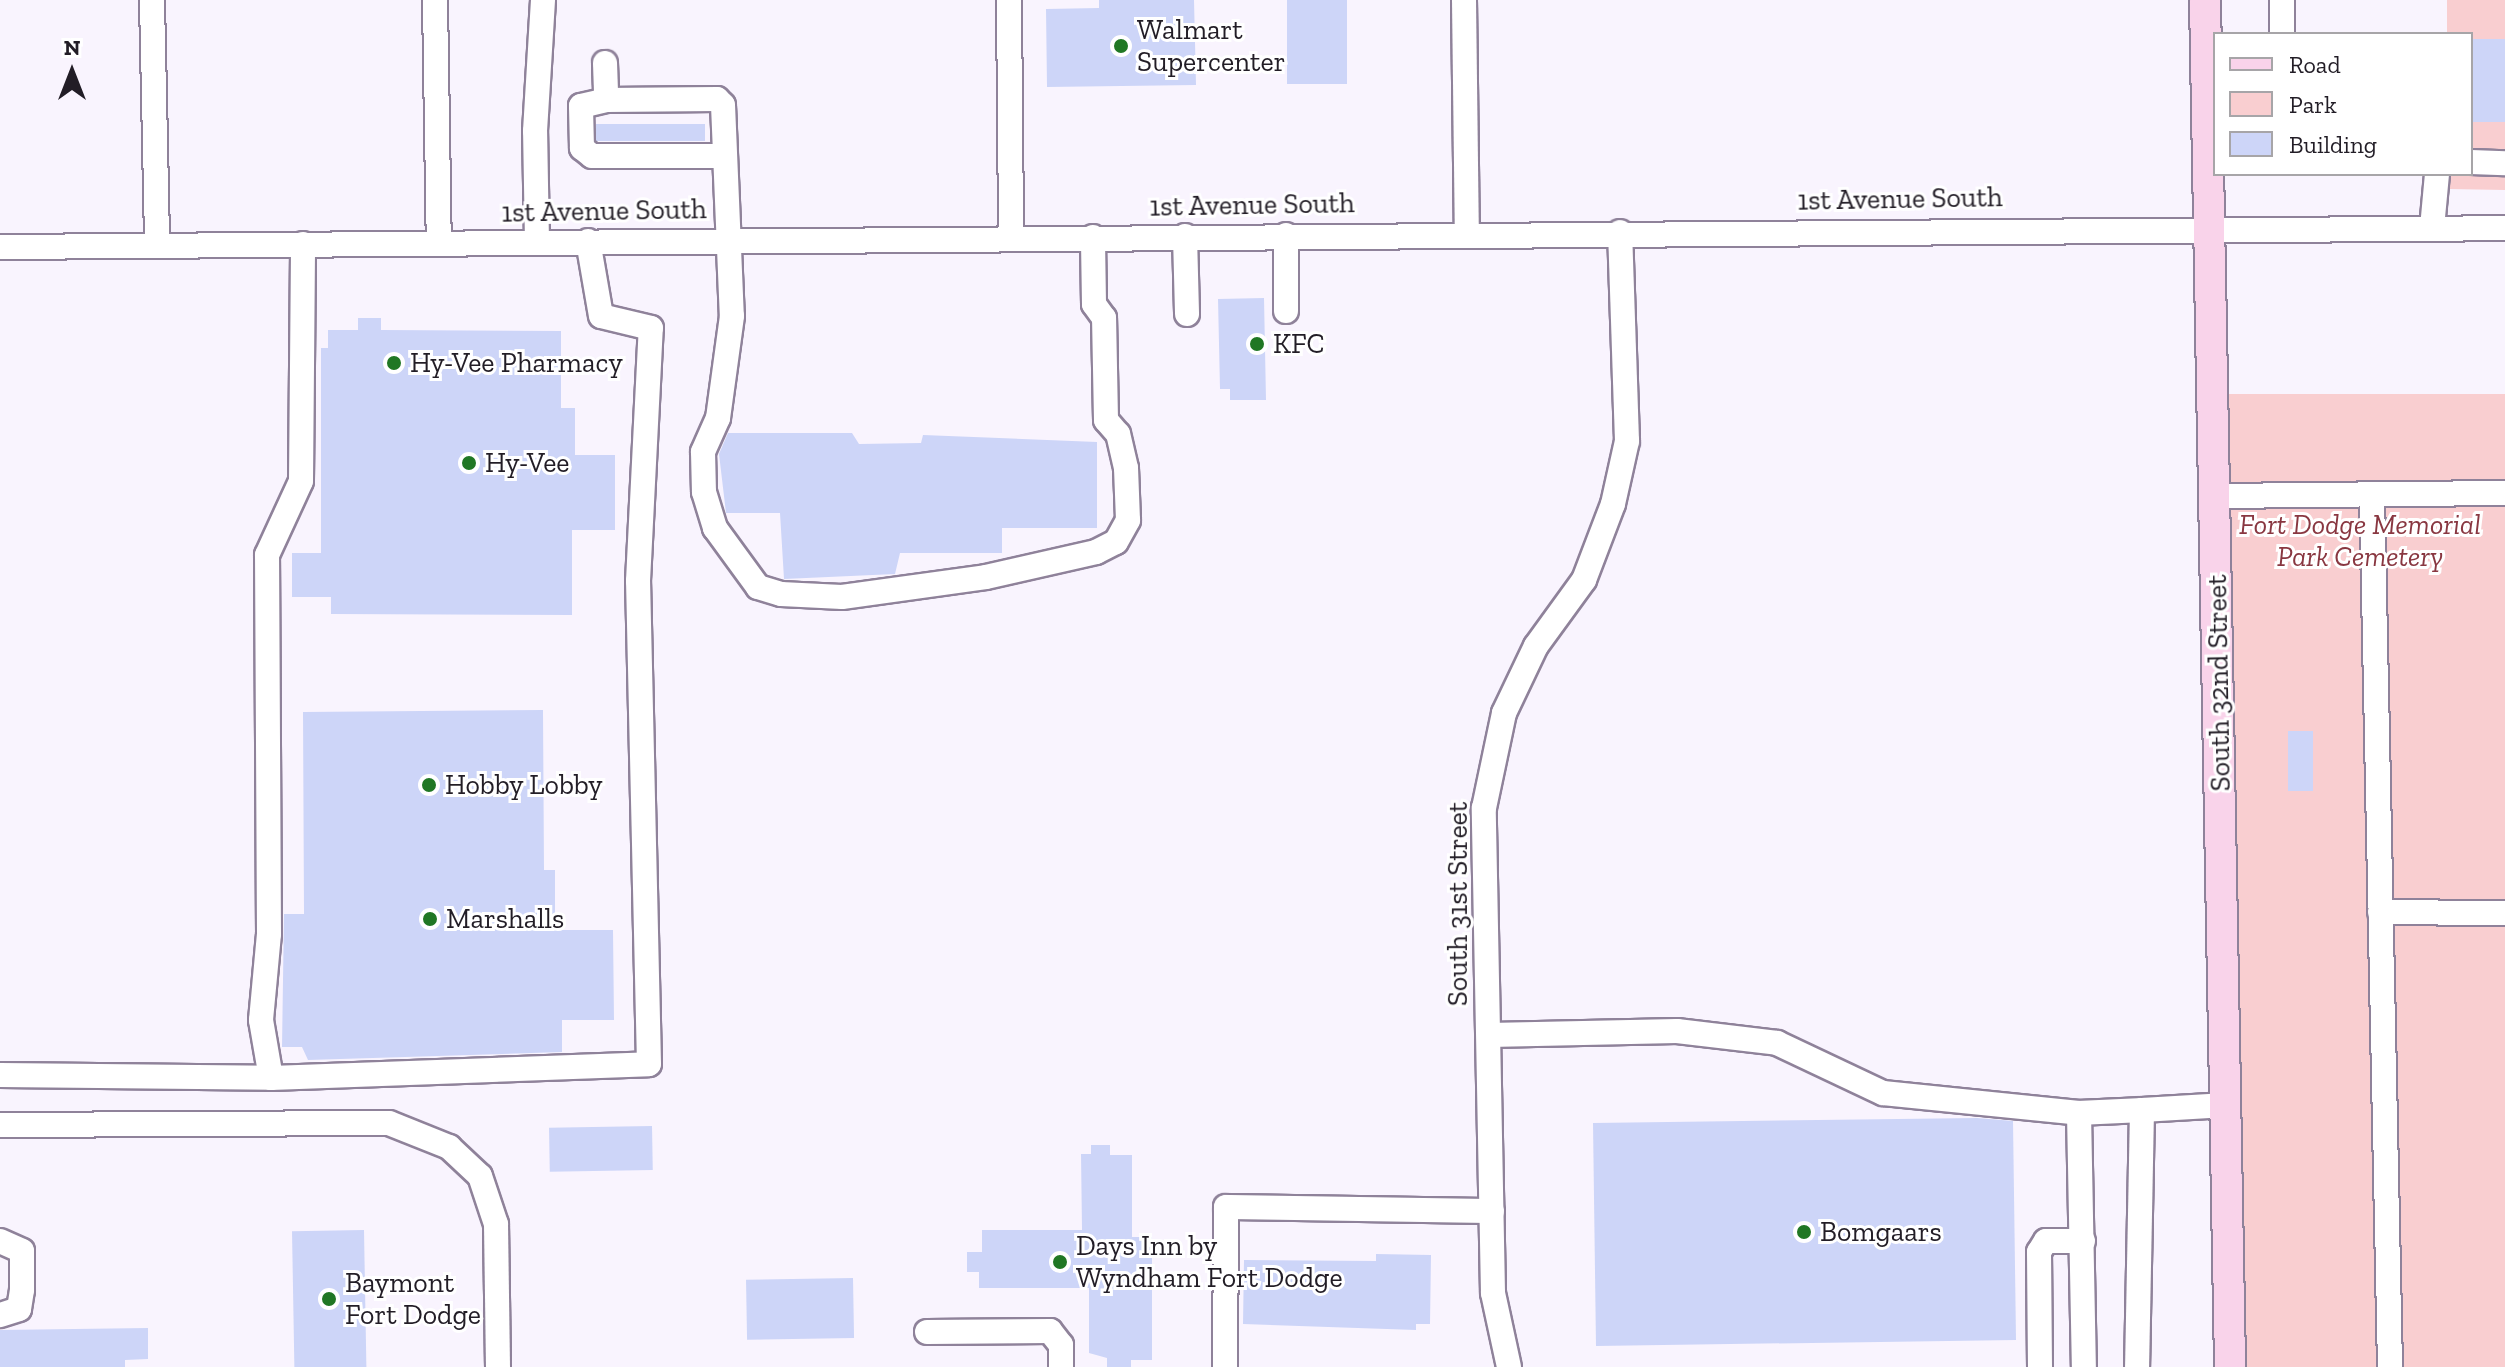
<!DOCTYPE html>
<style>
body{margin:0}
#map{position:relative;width:2505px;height:1367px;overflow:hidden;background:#f9f4fe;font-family:"Zilla Slab",serif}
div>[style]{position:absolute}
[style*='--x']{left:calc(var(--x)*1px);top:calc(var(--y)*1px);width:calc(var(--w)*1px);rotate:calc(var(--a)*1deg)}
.green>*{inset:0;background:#f9ced0;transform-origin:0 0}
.building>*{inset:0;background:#cdd5f8;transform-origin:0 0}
.roads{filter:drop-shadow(2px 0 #8f829a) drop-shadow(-2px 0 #8f829a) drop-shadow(0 2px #8f829a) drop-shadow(0 -2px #8f829a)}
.minor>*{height:24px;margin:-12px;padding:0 12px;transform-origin:12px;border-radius:12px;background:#fff}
.major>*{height:30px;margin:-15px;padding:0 15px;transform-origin:15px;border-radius:15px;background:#f9d3ea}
.dots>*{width:22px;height:22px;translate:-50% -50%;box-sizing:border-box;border:4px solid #fff;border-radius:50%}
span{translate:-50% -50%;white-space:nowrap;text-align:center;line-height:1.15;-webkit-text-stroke:6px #fff;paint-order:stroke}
.poi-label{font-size:28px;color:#221d26}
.left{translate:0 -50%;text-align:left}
.street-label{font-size:28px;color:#221d26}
.park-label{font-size:28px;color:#893741;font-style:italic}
.legend{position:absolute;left:2213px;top:32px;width:260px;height:144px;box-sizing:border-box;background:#fff;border:2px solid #a7a5a8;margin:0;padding:10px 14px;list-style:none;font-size:24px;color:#221d26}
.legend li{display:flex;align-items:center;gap:16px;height:40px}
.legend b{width:40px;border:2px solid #a7a5a8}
.north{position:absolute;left:32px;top:32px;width:80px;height:80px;-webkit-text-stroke:6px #fff;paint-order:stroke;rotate:0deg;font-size:22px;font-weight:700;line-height:32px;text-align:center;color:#221d26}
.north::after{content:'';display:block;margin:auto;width:28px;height:36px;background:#221d26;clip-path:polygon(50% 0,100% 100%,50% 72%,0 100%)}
</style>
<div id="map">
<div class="green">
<i style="clip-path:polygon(2447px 0,2505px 0,2505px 190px,2450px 189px,2450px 174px,2471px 174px,2471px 34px,2447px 34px)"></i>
<i style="left:2505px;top:394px;width:973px;height:291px;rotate:90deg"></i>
</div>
<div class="building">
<i style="clip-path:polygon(1099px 0,1194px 0,1196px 85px,1047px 87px,1046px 9px,1099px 8px)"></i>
<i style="left:1287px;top:0;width:60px;height:84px"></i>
<i style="left:2471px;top:39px;width:34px;height:83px"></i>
<i style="left:596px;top:124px;width:109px;height:17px"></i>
<i style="clip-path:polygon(1264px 298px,1266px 400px,1230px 400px,1230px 389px,1220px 389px,1218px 299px)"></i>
<i style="clip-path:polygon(358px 318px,381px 318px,381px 330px,561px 331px,561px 408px,575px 408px,575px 455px,615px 455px,615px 530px,572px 530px,572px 615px,331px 614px,331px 597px,292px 597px,292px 553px,321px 553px,321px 348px,328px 348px,328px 330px,358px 330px)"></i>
<i style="clip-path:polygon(728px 433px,852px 433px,859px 444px,921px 443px,923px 435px,1097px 442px,1097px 528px,1002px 528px,1002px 553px,900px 553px,895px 574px,784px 579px,780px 513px,726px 513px,719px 454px)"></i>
<i style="clip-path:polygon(543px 710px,544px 870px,555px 870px,555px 930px,613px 930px,614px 1020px,562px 1020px,562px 1052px,308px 1060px,302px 1047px,282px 1047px,284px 914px,304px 914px,303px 712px)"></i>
<i style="left:2288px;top:731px;width:25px;height:60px"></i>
<i style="clip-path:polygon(1977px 1118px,2013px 1121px,2016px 1340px,1596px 1346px,1593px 1123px)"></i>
<i style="left:652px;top:1126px;width:44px;height:103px;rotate:89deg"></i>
<i style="clip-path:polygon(1091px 1145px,1110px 1145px,1110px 1155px,1132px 1155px,1132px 1237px,1152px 1237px,1152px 1360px,1131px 1360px,1131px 1367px,1107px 1367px,1107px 1358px,1089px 1353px,1089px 1288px,979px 1288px,979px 1272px,967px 1272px,967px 1252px,982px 1252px,982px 1230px,1082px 1230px,1081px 1154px,1091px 1154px)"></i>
<i style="left:364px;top:1230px;width:137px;height:72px;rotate:89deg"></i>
<i style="clip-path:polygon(1376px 1254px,1431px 1255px,1430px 1324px,1416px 1324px,1416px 1330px,1243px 1324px,1244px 1260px,1376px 1261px)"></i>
<i style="left:853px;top:1278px;width:60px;height:107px;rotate:89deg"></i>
<i style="clip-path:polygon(148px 1328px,148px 1359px,125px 1360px,125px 1367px,0 1367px,0 1330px)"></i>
</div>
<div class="roads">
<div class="minor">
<i style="--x:152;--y:0;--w:245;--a:88.8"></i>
<i style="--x:435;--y:0;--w:243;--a:89.1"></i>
<i style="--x:1009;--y:0;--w:237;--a:89.5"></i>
<i style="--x:1464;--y:0;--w:233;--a:89.3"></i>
<i style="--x:2282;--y:0;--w:34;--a:90"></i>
<i style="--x:605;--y:63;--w:37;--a:88"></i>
<i style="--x:724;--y:156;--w:132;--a:180"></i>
<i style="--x:592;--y:156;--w:13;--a:-141"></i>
<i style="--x:582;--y:148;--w:42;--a:-91.4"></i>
<i style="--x:581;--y:106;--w:26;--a:-13"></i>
<i style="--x:606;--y:100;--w:111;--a:-0.5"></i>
<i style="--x:717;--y:99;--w:8;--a:45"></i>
<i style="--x:723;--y:105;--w:211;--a:87.6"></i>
<i style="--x:732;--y:316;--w:103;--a:97.8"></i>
<i style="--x:718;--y:418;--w:37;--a:114"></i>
<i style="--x:703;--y:452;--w:40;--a:88.6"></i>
<i style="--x:704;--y:492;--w:38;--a:73"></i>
<i style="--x:715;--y:528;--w:73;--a:53.9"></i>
<i style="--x:758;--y:587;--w:24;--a:17"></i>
<i style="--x:781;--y:594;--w:61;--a:2.8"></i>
<i style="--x:842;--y:597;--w:145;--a:-7.9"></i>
<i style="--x:986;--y:577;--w:113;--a:-12.8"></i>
<i style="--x:1096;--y:552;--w:22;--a:-27"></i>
<i style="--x:1116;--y:542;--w:25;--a:-61"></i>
<i style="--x:1128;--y:520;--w:52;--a:-92.2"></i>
<i style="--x:1126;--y:468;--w:35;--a:-103"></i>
<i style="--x:1118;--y:434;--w:18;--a:-131"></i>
<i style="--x:1106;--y:420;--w:102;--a:-91.1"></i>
<i style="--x:1104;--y:318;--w:17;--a:-126"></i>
<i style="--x:1094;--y:304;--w:67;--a:-90.9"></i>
<i style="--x:2471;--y:162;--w:34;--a:2"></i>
<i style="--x:2432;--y:228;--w:54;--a:-84.7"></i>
<i style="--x:1286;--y:235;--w:76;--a:90"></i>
<i style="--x:1185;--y:236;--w:78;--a:88.5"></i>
<i style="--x:537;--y:242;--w:111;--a:-91"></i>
<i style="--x:535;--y:131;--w:131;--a:-86.5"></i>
<i style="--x:0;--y:247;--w:2505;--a:-0.43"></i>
<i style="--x:2372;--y:494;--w:873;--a:88.82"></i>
<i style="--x:2216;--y:496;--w:289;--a:-0.6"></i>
<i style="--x:2380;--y:912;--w:125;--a:0.5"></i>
<i style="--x:1489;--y:1035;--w:188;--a:-1.2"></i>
<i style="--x:1677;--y:1031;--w:101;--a:6.8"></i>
<i style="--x:1777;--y:1043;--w:117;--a:25.3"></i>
<i style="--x:1883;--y:1093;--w:197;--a:5.8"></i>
<i style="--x:2079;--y:1113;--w:254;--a:88.9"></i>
<i style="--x:0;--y:1075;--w:271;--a:0.6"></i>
<i style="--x:271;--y:1078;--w:378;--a:-2.1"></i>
<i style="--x:649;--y:1064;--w:483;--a:-91.3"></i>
<i style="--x:638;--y:581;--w:253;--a:-87.1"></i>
<i style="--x:651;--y:328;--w:51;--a:-166.5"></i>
<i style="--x:601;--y:316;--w:76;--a:-99.8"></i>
<i style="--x:271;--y:1078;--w:59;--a:-99.8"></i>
<i style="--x:261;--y:1020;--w:86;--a:-84.7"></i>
<i style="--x:269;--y:934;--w:379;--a:-90.3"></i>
<i style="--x:267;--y:555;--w:81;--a:-65.3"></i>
<i style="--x:301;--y:481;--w:237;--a:-89.5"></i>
<i style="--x:2142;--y:1110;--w:84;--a:-3.4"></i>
<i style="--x:2079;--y:1113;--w:63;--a:-2.7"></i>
<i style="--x:2142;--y:1110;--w:257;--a:91.1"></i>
<i style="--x:0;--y:1125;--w:389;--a:-0.3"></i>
<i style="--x:389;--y:1123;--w:65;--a:21.8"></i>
<i style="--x:449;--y:1147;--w:42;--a:43.1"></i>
<i style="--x:480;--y:1176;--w:51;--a:71.6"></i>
<i style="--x:496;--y:1224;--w:143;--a:89.2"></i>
<i style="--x:0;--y:1241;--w:24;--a:24"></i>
<i style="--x:22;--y:1251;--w:39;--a:90"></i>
<i style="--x:22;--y:1290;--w:19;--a:99"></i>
<i style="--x:19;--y:1309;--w:20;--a:162"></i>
<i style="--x:927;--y:1332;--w:123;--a:-0.5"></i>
<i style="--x:1050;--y:1331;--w:18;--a:52"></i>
<i style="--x:1061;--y:1345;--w:22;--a:90"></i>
<i style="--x:1225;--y:1367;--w:160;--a:-89.6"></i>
<i style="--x:1226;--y:1207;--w:266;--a:0.9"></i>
<i style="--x:1509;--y:1367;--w:76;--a:-102.2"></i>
<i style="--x:1493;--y:1293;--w:485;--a:-91.1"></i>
<i style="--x:1484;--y:808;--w:97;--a:-78.1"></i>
<i style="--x:1504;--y:713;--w:74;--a:-64.5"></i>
<i style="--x:1536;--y:646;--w:82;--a:-54"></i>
<i style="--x:1584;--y:580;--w:81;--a:-69.1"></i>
<i style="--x:1613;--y:504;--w:65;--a:-77.5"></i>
<i style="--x:1627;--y:441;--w:209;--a:-91.9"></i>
<i style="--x:2040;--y:1367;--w:115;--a:-90.5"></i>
<i style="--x:2039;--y:1252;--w:13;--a:-58"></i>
<i style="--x:2046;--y:1241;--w:37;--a:0"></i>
</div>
<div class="major">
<i style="--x:2205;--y:0;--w:1367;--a:88.95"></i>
</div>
</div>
<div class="dots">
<i style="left:1121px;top:46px;background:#207724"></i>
<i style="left:1257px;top:344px;background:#207724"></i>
<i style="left:394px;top:363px;background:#207724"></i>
<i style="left:469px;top:463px;background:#207724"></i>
<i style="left:429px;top:785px;background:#207724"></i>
<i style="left:430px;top:919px;background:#207724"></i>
<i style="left:1804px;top:1232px;background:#207724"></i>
<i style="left:1060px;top:1262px;background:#207724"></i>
<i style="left:329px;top:1299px;background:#207724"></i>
</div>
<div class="poi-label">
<span class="left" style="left:1137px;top:46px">Walmart<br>Supercenter</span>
<span class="left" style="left:1273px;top:344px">KFC</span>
<span class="left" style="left:410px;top:363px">Hy-Vee Pharmacy</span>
<span class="left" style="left:485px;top:463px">Hy-Vee</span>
<span class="left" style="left:445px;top:785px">Hobby Lobby</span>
<span class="left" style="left:446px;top:919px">Marshalls</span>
<span class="left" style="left:1820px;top:1232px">Bomgaars</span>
<span class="left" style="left:1076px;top:1262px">Days Inn by<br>Wyndham Fort Dodge</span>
<span class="left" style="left:345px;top:1299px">Baymont<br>Fort Dodge</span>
</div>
<div class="street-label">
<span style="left:1900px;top:199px;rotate:-1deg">1st Avenue South</span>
<span style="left:1252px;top:205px;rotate:-1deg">1st Avenue South</span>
<span style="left:604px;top:211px;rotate:-1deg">1st Avenue South</span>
<span style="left:2219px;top:683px;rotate:-91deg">South 32nd Street</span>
<span style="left:1458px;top:904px;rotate:-90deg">South 31st Street</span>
</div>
<div class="park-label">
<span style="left:2360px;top:541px">Fort Dodge Memorial<br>Park Cemetery</span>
</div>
<ul class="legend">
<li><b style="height:10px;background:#f9d3ea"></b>Road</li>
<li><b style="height:22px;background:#f9ced0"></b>Park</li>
<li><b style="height:22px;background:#cdd5f8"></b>Building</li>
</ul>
<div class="north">N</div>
</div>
